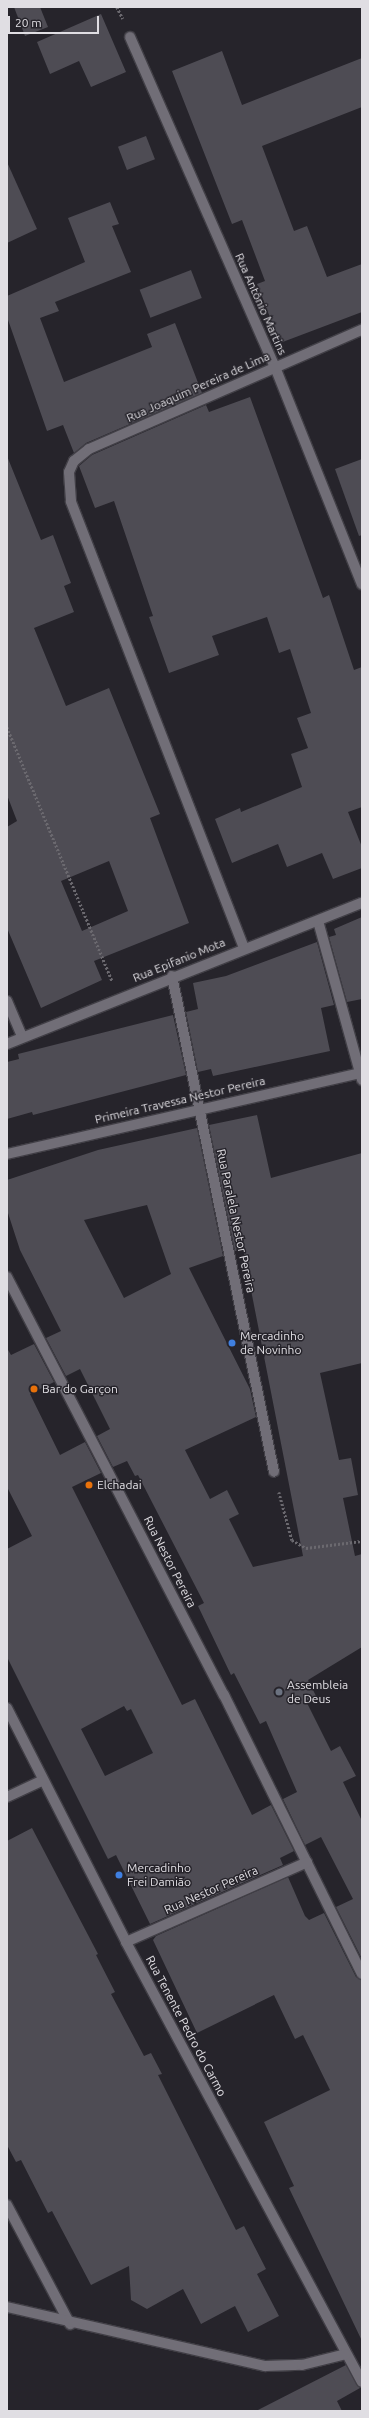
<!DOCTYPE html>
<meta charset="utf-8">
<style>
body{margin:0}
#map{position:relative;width:369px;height:2418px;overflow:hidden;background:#26242b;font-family:Ubuntu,sans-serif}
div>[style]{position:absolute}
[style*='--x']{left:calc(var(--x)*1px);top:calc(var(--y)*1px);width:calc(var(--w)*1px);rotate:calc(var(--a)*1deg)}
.building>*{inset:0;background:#4e4c54;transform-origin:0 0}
.path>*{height:2.5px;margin-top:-1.25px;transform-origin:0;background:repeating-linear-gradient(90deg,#6b696f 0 2px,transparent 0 4px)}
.roads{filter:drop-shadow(1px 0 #413f46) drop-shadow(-1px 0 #413f46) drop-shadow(0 1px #413f46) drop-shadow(0 -1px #413f46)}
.minor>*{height:10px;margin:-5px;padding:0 5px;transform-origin:5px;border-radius:5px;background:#716e77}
.dots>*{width:11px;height:11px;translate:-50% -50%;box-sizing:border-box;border:2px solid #26242b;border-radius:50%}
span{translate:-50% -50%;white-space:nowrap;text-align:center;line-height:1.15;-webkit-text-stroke:3px #26242b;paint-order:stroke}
.street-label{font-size:12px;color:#e0dee3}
.poi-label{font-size:12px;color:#e0dee3}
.left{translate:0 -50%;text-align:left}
.frame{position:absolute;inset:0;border:8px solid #e0dee3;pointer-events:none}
.scale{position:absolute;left:8px;top:16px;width:91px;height:18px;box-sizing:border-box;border:2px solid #e0dee3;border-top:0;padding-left:5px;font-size:12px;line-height:14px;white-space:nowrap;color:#e0dee3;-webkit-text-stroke:3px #26242b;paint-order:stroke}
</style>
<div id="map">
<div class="building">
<i style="clip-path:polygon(14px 7px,40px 7px,48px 27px,25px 36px)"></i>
<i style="clip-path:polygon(101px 14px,126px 72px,91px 87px,79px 61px,50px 74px,37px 42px)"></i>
<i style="clip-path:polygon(222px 51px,242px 105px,362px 58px,362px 107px,262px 146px,294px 231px,307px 226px,327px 277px,362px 264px,362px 312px,280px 343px,257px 284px,265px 281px,242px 220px,232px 224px,172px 71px)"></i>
<i style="left:146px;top:136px;width:25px;height:30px;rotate:69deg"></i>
<i style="clip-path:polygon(7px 162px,37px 229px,7px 243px)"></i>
<i style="clip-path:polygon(110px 202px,119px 224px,112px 226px,131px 272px,55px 302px,59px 311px,40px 318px,64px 382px,152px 347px,147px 334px,175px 323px,202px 393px,86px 443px,74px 453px,63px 425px,47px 431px,7px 317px,7px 296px,85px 262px,68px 218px)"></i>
<i style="left:191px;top:270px;width:30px;height:55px;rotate:69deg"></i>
<i style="clip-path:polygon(250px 397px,323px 598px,329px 595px,354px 670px,362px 667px,362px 807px,348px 812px,362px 847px,362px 868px,333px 879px,322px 853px,287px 867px,278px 844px,232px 863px,215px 819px,240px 808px,241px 812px,302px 787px,291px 754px,308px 748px,297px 718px,311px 713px,290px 649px,279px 653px,267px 617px,212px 636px,219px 655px,169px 673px,149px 617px,153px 616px,114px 501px,95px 508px,79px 466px,92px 455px,206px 405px,209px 412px)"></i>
<i style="clip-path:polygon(evenodd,7px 456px,41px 540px,53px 535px,71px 583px,64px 586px,74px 612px,34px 628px,66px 706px,109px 688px,160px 814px,150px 818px,189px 923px,94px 961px,102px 980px,41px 1008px,7px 928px,7px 827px,17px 821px,7px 795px,7px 456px,109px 861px,128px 911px,82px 931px,61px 881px,109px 861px)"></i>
<i style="clip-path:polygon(362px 459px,362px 535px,359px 536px,335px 469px)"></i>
<i style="clip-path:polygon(362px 917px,362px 999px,347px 1002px,329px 937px,336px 935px,334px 929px)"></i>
<i style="clip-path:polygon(317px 942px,334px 1005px,321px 1008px,330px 1051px,213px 1076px,211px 1069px,198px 1072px,186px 1012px,198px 1009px,193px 983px,226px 976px)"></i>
<i style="clip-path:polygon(173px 1015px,186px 1075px,33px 1115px,32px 1112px,7px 1119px,7px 1062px,19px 1059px,18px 1054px)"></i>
<i style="clip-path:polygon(evenodd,257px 1115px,271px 1178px,362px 1153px,362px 1363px,320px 1373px,339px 1460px,351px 1458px,358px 1495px,343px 1498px,355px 1556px,362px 1554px,362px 1647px,308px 1680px,316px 1696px,306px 1701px,331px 1751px,340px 1746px,356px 1776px,343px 1782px,362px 1821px,362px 1959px,336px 1907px,353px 1899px,321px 1837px,305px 1845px,283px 1799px,297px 1792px,266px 1721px,260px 1724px,234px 1673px,231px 1675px,198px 1606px,204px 1603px,138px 1475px,135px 1476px,127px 1461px,113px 1467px,97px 1436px,110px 1429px,80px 1369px,66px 1376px,46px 1338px,61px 1331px,20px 1250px,7px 1210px,7px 1180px,98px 1150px,197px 1128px,223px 1256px,189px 1268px,250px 1389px,256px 1417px,185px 1450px,210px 1499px,227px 1490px,239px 1514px,229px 1519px,253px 1567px,303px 1556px,243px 1249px,235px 1251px,209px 1125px,257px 1115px,147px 1205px,171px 1274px,124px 1298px,84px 1220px,147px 1205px)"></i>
<i style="clip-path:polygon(evenodd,34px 1344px,54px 1382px,30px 1394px,60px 1455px,85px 1442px,101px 1473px,72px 1487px,182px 1705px,195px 1699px,252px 1815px,271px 1805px,294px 1851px,280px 1858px,283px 1865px,150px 1924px,116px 1855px,108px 1859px,7px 1657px,7px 1549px,32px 1536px,7px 1487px,7px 1348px,11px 1355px,34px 1344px,124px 1706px,127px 1711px,131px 1709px,153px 1753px,105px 1776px,81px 1729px,124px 1706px)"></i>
<i style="clip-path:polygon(32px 1828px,98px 1954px,96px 1955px,115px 1992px,111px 1994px,144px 2056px,151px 2053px,162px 2074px,158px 2075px,236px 2230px,244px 2226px,266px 2269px,257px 2274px,279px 2316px,248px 2332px,235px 2306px,201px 2324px,183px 2289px,147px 2309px,131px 2300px,129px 2266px,91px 2285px,52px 2211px,48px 2213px,21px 2160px,16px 2162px,7px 2145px,7px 1841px)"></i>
<i style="clip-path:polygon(288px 1877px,305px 1916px,309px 1920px,324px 1913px,356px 1977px,362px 1980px,362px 2341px,289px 2188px,294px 2186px,264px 2122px,330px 2090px,303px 2035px,295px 2039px,274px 1995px,197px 2033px,153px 1940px,156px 1936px)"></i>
<i style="clip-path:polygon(346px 2365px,360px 2388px,337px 2401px,342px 2411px,256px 2411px)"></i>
</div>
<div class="path">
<i style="--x:117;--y:7;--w:13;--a:63"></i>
<i style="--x:7;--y:727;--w:275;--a:67.5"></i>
<i style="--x:279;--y:1492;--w:50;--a:74.8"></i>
<i style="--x:292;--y:1540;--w:16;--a:30"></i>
<i style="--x:306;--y:1548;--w:56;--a:-7.1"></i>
</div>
<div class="roads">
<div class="minor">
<i style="--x:130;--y:37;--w:360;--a:66.3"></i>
<i style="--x:275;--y:367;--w:234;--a:68.2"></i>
<i style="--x:318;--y:921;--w:165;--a:74.5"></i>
<i style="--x:244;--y:948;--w:479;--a:-111.2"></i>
<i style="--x:71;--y:501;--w:29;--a:-94"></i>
<i style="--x:69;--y:472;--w:12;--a:-66"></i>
<i style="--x:74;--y:461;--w:19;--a:-39"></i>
<i style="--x:89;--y:449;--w:298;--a:-23.6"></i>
<i style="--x:172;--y:976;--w:506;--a:78.38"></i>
<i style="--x:7;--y:1001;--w:39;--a:67"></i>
<i style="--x:7;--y:1044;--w:382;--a:-21.7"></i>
<i style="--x:7;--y:1154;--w:362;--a:-12.9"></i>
<i style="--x:7;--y:1277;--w:471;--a:62.6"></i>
<i style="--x:224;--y:1695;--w:311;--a:63.7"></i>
<i style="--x:7;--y:1708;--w:263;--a:63"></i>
<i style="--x:126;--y:1942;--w:499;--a:61.8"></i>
<i style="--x:7;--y:1797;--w:40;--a:-25"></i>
<i style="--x:126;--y:1942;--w:198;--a:-23.8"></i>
<i style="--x:7;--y:2205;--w:135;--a:62.1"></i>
<i style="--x:7;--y:2307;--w:265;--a:12.9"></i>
<i style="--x:265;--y:2366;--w:37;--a:-2"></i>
<i style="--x:302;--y:2365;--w:45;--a:-14"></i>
</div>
</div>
<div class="dots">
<i style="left:232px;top:1343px;background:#3f7fe0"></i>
<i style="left:34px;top:1389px;background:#e8710a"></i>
<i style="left:89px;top:1485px;background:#e8710a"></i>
<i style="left:279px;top:1692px;background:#6b7280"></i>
<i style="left:119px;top:1875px;background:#3f7fe0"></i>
</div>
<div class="street-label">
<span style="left:261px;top:304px;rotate:66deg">Rua Antônio Martins</span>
<span style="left:198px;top:387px;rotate:-24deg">Rua Joaquim Pereira de Lima</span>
<span style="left:179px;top:960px;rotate:-22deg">Rua Epifanio Mota</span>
<span style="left:180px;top:1100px;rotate:-13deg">Primeira Travessa Nestor Pereira</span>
<span style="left:236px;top:1221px;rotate:78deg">Rua Paralela Nestor Pereira</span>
<span style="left:170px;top:1562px;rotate:63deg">Rua Nestor Pereira</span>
<span style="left:211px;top:1890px;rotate:-24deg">Rua Nestor Pereira</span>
<span style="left:186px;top:2026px;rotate:62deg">Rua Tenente Pedro do Carmo</span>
</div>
<div class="poi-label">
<span class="left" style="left:240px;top:1343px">Mercadinho<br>de Novinho</span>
<span class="left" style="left:42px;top:1389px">Bar do Garçon</span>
<span class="left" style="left:97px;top:1485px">Elchadai</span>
<span class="left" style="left:287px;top:1692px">Assembleia<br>de Deus</span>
<span class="left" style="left:127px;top:1875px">Mercadinho<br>Frei Damião</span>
</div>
<div class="frame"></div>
<div class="scale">20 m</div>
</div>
